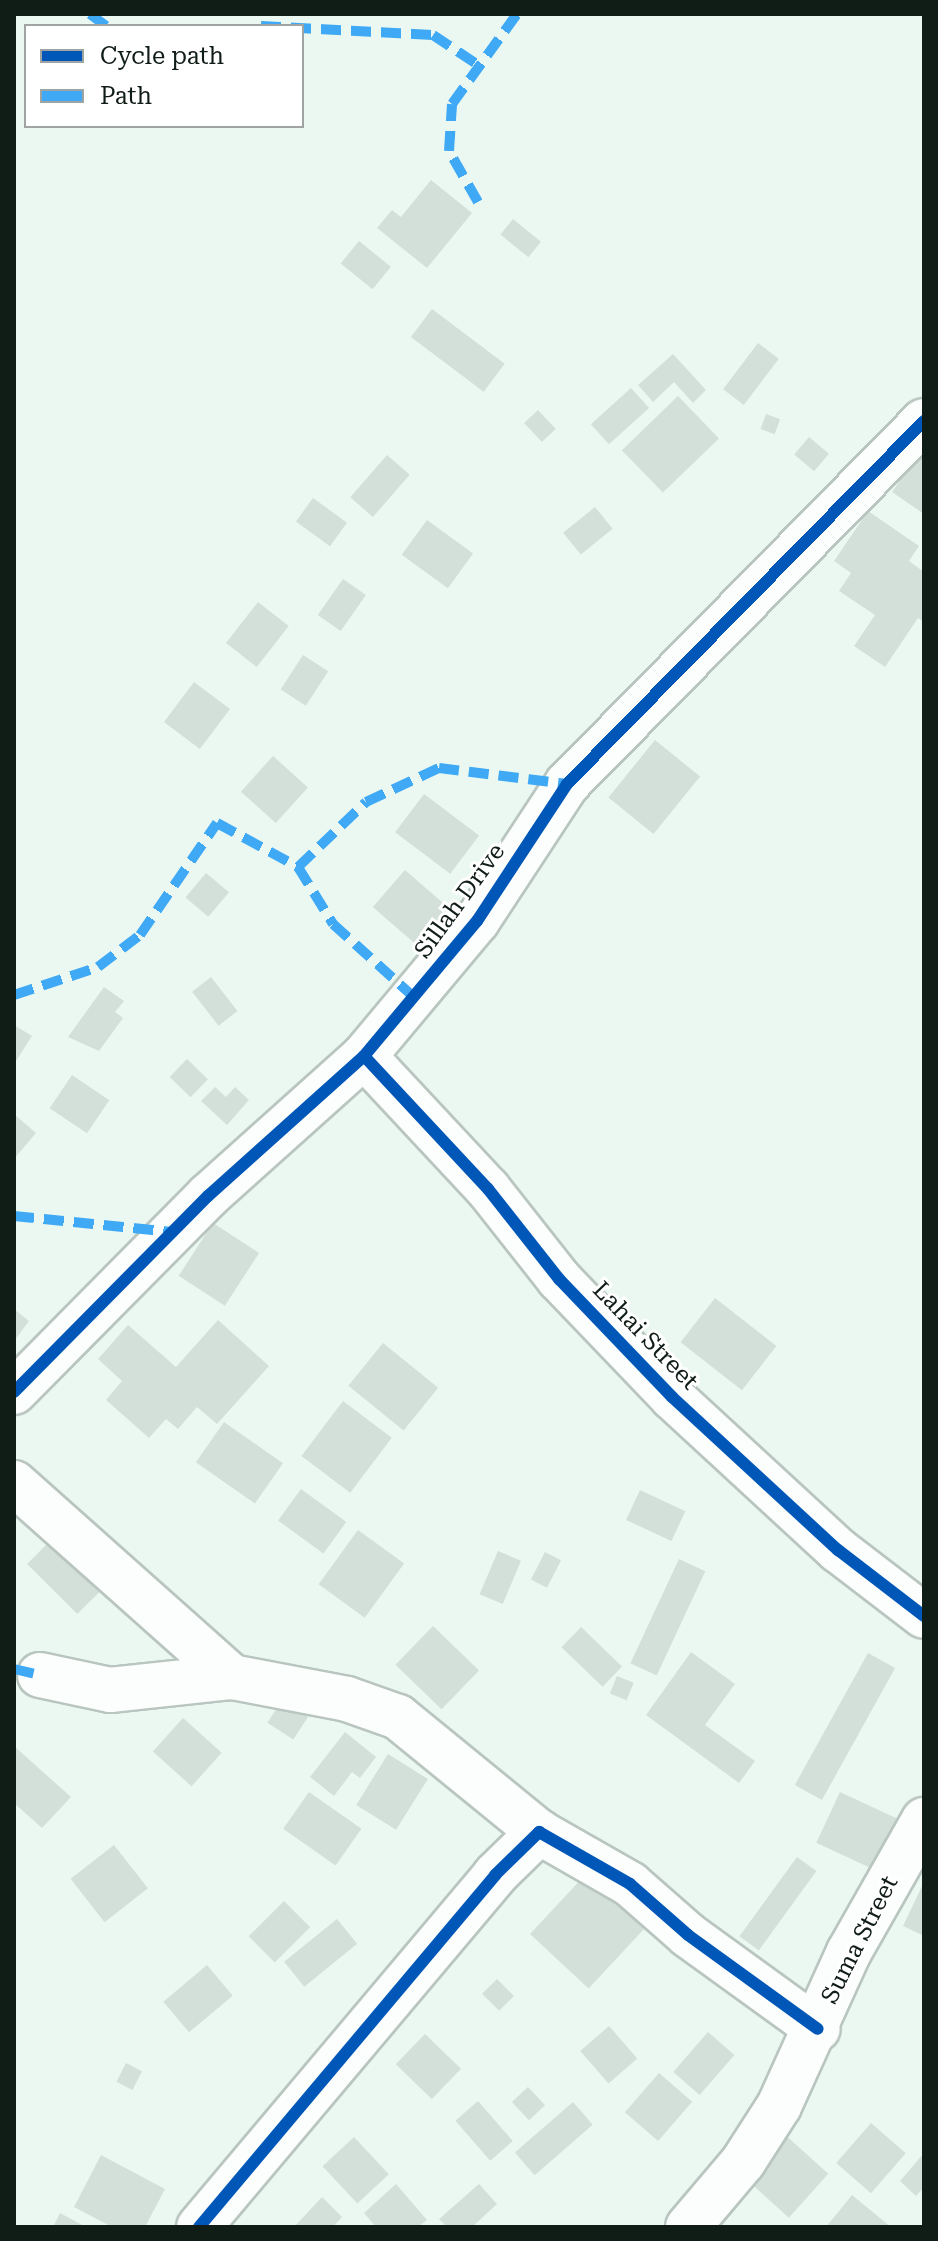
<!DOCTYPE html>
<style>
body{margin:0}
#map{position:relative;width:938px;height:2241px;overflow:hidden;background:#eaf8f1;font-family:"Roboto Serif",serif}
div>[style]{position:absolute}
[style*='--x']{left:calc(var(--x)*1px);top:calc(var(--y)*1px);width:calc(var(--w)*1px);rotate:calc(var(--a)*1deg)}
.building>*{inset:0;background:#d3e0d9;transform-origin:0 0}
.roads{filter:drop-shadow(2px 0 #b9c5bf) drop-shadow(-2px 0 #b9c5bf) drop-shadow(0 2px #b9c5bf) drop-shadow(0 -2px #b9c5bf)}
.street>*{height:44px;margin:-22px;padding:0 22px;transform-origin:22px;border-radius:22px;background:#fcfefd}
.quiet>*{height:10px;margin-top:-5px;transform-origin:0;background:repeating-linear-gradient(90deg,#3fa9f5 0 20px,transparent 0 30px)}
.cycleway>*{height:12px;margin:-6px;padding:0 6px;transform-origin:6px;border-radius:6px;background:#0057b8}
span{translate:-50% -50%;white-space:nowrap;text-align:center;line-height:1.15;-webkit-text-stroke:6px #fff;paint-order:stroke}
.street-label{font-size:24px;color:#101c16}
.frame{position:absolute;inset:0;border:16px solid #101c16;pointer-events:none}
.legend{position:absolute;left:24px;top:24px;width:280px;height:104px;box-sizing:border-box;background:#fff;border:2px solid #9fa4a2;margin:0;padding:10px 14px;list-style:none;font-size:24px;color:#101c16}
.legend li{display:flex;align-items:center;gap:16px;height:40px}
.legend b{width:40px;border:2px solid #9fa4a2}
</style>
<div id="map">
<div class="building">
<i style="clip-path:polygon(431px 180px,472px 213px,427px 268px,377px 228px,392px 210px,401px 217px)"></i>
<i style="left:513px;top:219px;width:36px;height:20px;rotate:39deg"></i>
<i style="left:359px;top:241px;width:41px;height:29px;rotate:39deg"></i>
<i style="left:432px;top:309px;width:91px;height:35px;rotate:37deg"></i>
<i style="left:758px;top:343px;width:26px;height:58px;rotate:37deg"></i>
<i style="clip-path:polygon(673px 354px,706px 390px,693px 403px,674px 382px,653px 402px,638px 385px)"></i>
<i style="left:631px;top:388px;width:27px;height:54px;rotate:48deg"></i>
<i style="left:678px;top:396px;width:59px;height:78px;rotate:46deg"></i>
<i style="left:538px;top:410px;width:26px;height:19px;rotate:47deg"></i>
<i style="left:766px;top:414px;width:15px;height:16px;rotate:20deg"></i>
<i style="left:809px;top:437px;width:26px;height:23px;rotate:40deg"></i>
<i style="clip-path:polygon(924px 445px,924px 514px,892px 492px)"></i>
<i style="left:387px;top:455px;width:30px;height:56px;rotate:41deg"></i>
<i style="left:313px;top:498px;width:42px;height:29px;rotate:36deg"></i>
<i style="left:595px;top:507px;width:28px;height:41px;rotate:51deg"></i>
<i style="clip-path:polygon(868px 511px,919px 546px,909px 561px,924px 572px,924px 622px,918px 618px,885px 667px,854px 646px,875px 615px,839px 591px,851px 573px,834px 561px)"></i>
<i style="left:427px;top:520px;width:57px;height:43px;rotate:36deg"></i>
<i style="left:343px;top:579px;width:28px;height:44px;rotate:35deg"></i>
<i style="left:258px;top:602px;width:39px;height:52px;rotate:38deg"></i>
<i style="left:303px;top:655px;width:30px;height:41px;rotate:33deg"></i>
<i style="left:194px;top:682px;width:45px;height:50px;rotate:37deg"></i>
<i style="left:655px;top:740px;width:58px;height:74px;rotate:39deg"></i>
<i style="left:273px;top:756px;width:47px;height:48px;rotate:42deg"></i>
<i style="left:424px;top:794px;width:69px;height:48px;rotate:37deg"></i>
<i style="left:405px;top:870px;width:64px;height:49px;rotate:41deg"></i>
<i style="left:206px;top:873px;width:30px;height:32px;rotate:40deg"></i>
<i style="left:211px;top:977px;width:43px;height:24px;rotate:52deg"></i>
<i style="clip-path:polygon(104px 987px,124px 1001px,115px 1012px,123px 1018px,99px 1051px,68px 1037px)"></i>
<i style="clip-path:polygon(14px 1025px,32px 1036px,14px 1064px)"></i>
<i style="left:187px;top:1059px;width:29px;height:25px;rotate:44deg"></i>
<i style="left:72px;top:1075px;width:45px;height:40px;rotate:34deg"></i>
<i style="clip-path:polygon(215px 1087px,226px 1097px,235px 1087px,249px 1100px,227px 1125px,201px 1101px)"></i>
<i style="clip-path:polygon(14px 1114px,36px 1133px,14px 1159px)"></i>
<i style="left:213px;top:1223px;width:55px;height:63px;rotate:33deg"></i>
<i style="left:715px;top:1298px;width:78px;height:56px;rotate:38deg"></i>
<i style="clip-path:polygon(14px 1309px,29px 1321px,14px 1341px)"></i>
<i style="clip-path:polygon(218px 1320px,269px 1366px,217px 1424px,197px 1407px,178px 1429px,166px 1419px,149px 1438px,106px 1400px,122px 1381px,98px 1359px,128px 1325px,176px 1367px)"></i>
<i style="left:383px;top:1343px;width:71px;height:55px;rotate:39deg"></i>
<i style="left:343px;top:1401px;width:61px;height:69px;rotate:37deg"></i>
<i style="left:224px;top:1422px;width:72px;height:49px;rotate:35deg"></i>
<i style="left:301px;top:1489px;width:56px;height:39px;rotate:36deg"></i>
<i style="left:640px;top:1490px;width:50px;height:33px;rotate:25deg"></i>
<i style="left:358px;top:1530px;width:57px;height:67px;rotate:36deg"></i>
<i style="left:49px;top:1542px;width:71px;height:31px;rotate:45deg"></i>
<i style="left:498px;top:1551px;width:25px;height:47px;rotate:23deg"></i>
<i style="left:545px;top:1552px;width:18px;height:31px;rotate:27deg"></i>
<i style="left:679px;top:1559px;width:29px;height:115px;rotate:25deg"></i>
<i style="left:433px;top:1626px;width:64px;height:54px;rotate:44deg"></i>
<i style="left:581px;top:1627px;width:57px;height:28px;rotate:44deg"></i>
<i style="clip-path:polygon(691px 1652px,735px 1684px,705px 1725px,755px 1761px,739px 1783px,646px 1715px)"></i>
<i style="left:868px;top:1653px;width:31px;height:151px;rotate:29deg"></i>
<i style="left:617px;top:1676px;width:18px;height:19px;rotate:22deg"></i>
<i style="left:282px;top:1700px;width:31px;height:27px;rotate:33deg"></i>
<i style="left:183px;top:1718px;width:52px;height:45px;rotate:42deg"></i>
<i style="clip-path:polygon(345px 1732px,376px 1757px,360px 1778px,352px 1772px,334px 1796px,310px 1777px)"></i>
<i style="clip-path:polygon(14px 1746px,71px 1797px,42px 1828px,14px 1803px)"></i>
<i style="left:388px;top:1754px;width:47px;height:60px;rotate:32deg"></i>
<i style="left:309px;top:1792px;width:64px;height:45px;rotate:35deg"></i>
<i style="left:840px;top:1792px;width:70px;height:56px;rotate:25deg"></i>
<i style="left:114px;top:1845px;width:55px;height:55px;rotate:52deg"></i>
<i style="left:797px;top:1857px;width:24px;height:98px;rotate:36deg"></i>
<i style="left:586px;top:1874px;width:80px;height:82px;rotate:43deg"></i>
<i style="clip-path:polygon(924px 1882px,924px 1936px,903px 1926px)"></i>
<i style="left:284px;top:1901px;width:37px;height:50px;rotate:45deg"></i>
<i style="left:337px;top:1919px;width:32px;height:68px;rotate:51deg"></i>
<i style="left:207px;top:1965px;width:40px;height:57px;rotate:50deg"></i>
<i style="left:497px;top:1979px;width:24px;height:21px;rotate:45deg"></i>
<i style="left:609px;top:2026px;width:43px;height:38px;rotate:49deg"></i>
<i style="left:708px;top:2032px;width:35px;height:53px;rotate:41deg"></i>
<i style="left:425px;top:2034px;width:50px;height:42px;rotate:44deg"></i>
<i style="left:126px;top:2063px;width:18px;height:21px;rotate:27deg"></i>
<i style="left:659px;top:2073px;width:44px;height:52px;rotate:41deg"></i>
<i style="left:528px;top:2087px;width:25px;height:22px;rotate:47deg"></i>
<i style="left:478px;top:2101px;width:53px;height:30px;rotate:49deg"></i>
<i style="left:573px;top:2102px;width:30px;height:77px;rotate:49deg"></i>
<i style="left:871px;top:2123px;width:46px;height:53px;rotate:41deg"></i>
<i style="left:783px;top:2133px;width:61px;height:59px;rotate:42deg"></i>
<i style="left:354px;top:2137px;width:51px;height:43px;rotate:47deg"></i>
<i style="clip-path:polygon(924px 2153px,924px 2187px,916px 2196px,900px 2181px)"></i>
<i style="clip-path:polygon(101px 2155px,165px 2189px,145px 2227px,112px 2227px,74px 2207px)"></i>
<i style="clip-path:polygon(396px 2184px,427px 2220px,418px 2227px,376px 2227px,364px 2213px)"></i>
<i style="clip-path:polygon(479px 2184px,497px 2204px,472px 2227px,447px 2227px,439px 2219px)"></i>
<i style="clip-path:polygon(852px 2195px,891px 2227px,826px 2227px)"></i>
<i style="clip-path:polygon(322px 2197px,342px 2217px,333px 2227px,294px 2227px)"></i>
<i style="clip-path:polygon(60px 2213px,86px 2227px,53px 2227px)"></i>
</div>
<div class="roads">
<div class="street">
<i style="--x:364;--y:1056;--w:182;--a:47"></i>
<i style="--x:488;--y:1189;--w:115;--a:51.7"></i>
<i style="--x:559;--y:1279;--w:163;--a:46.2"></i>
<i style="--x:672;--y:1397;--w:226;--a:42.7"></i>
<i style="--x:838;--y:1550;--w:108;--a:37.5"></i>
<i style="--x:14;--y:1392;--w:276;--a:-45.3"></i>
<i style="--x:208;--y:1196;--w:210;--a:-41.9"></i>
<i style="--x:364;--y:1056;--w:176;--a:-50.1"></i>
<i style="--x:477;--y:921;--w:164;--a:-56.7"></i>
<i style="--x:567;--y:784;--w:509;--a:-45.48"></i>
<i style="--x:14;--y:1483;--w:292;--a:41.7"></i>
<i style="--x:40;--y:1675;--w:72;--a:12.1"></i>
<i style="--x:110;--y:1690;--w:123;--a:-6.1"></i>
<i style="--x:232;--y:1677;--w:117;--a:10.8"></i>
<i style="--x:347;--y:1699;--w:54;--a:19.4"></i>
<i style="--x:398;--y:1717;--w:182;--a:39.2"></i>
<i style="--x:199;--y:2227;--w:460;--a:-49.9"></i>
<i style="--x:495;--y:1875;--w:62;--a:-44.3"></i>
<i style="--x:539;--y:1832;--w:105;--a:29.7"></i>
<i style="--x:630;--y:1884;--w:77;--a:41.3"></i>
<i style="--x:688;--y:1935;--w:160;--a:35.9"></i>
<i style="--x:688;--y:2227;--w:85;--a:-49.8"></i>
<i style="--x:743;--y:2162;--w:67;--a:-57.3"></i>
<i style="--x:779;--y:2106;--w:169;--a:-65.6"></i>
<i style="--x:849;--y:1952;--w:152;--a:-60.4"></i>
</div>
</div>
<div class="quiet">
<i style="--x:90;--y:14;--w:20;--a:37"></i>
<i style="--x:261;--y:26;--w:172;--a:3"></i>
<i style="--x:433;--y:35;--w:54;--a:33.7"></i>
<i style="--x:478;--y:202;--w:59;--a:-119.6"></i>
<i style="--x:449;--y:151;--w:47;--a:-86.3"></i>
<i style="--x:452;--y:104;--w:111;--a:-54.2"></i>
<i style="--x:298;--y:867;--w:94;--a:-43.7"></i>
<i style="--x:366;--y:802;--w:81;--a:-25"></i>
<i style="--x:439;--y:768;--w:129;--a:7.1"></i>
<i style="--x:14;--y:995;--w:89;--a:-18.4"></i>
<i style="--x:98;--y:967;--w:53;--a:-37.3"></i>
<i style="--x:140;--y:935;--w:136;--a:-55.5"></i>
<i style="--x:217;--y:823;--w:92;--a:28.5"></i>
<i style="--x:298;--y:867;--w:67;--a:58.4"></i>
<i style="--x:333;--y:924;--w:112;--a:42.1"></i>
<i style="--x:14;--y:1216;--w:159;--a:5.8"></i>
<i style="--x:14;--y:1669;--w:27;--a:13"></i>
</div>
<div class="cycleway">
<i style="--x:364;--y:1056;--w:182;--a:47"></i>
<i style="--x:488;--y:1189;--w:115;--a:51.7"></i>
<i style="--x:559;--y:1279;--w:163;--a:46.2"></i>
<i style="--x:672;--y:1397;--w:226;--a:42.7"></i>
<i style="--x:838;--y:1550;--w:108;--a:37.5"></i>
<i style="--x:14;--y:1392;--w:276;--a:-45.3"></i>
<i style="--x:208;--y:1196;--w:210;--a:-41.9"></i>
<i style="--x:364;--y:1056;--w:176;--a:-50.1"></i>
<i style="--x:477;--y:921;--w:164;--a:-56.7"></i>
<i style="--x:567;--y:784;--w:509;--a:-45.48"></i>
<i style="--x:199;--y:2227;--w:460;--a:-49.9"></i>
<i style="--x:495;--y:1875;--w:62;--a:-44.3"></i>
<i style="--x:539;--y:1832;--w:105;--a:29.7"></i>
<i style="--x:630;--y:1884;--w:77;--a:41.3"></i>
<i style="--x:688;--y:1935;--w:160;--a:35.9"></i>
</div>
<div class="street-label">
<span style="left:460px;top:901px;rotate:-54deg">Sillah Drive</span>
<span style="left:645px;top:1336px;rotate:46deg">Lahai Street</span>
<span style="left:860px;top:1940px;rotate:-63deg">Suma Street</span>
</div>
<div class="frame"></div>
<ul class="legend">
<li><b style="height:10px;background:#0057b8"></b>Cycle path</li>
<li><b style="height:10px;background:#3fa9f5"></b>Path</li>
</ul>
</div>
